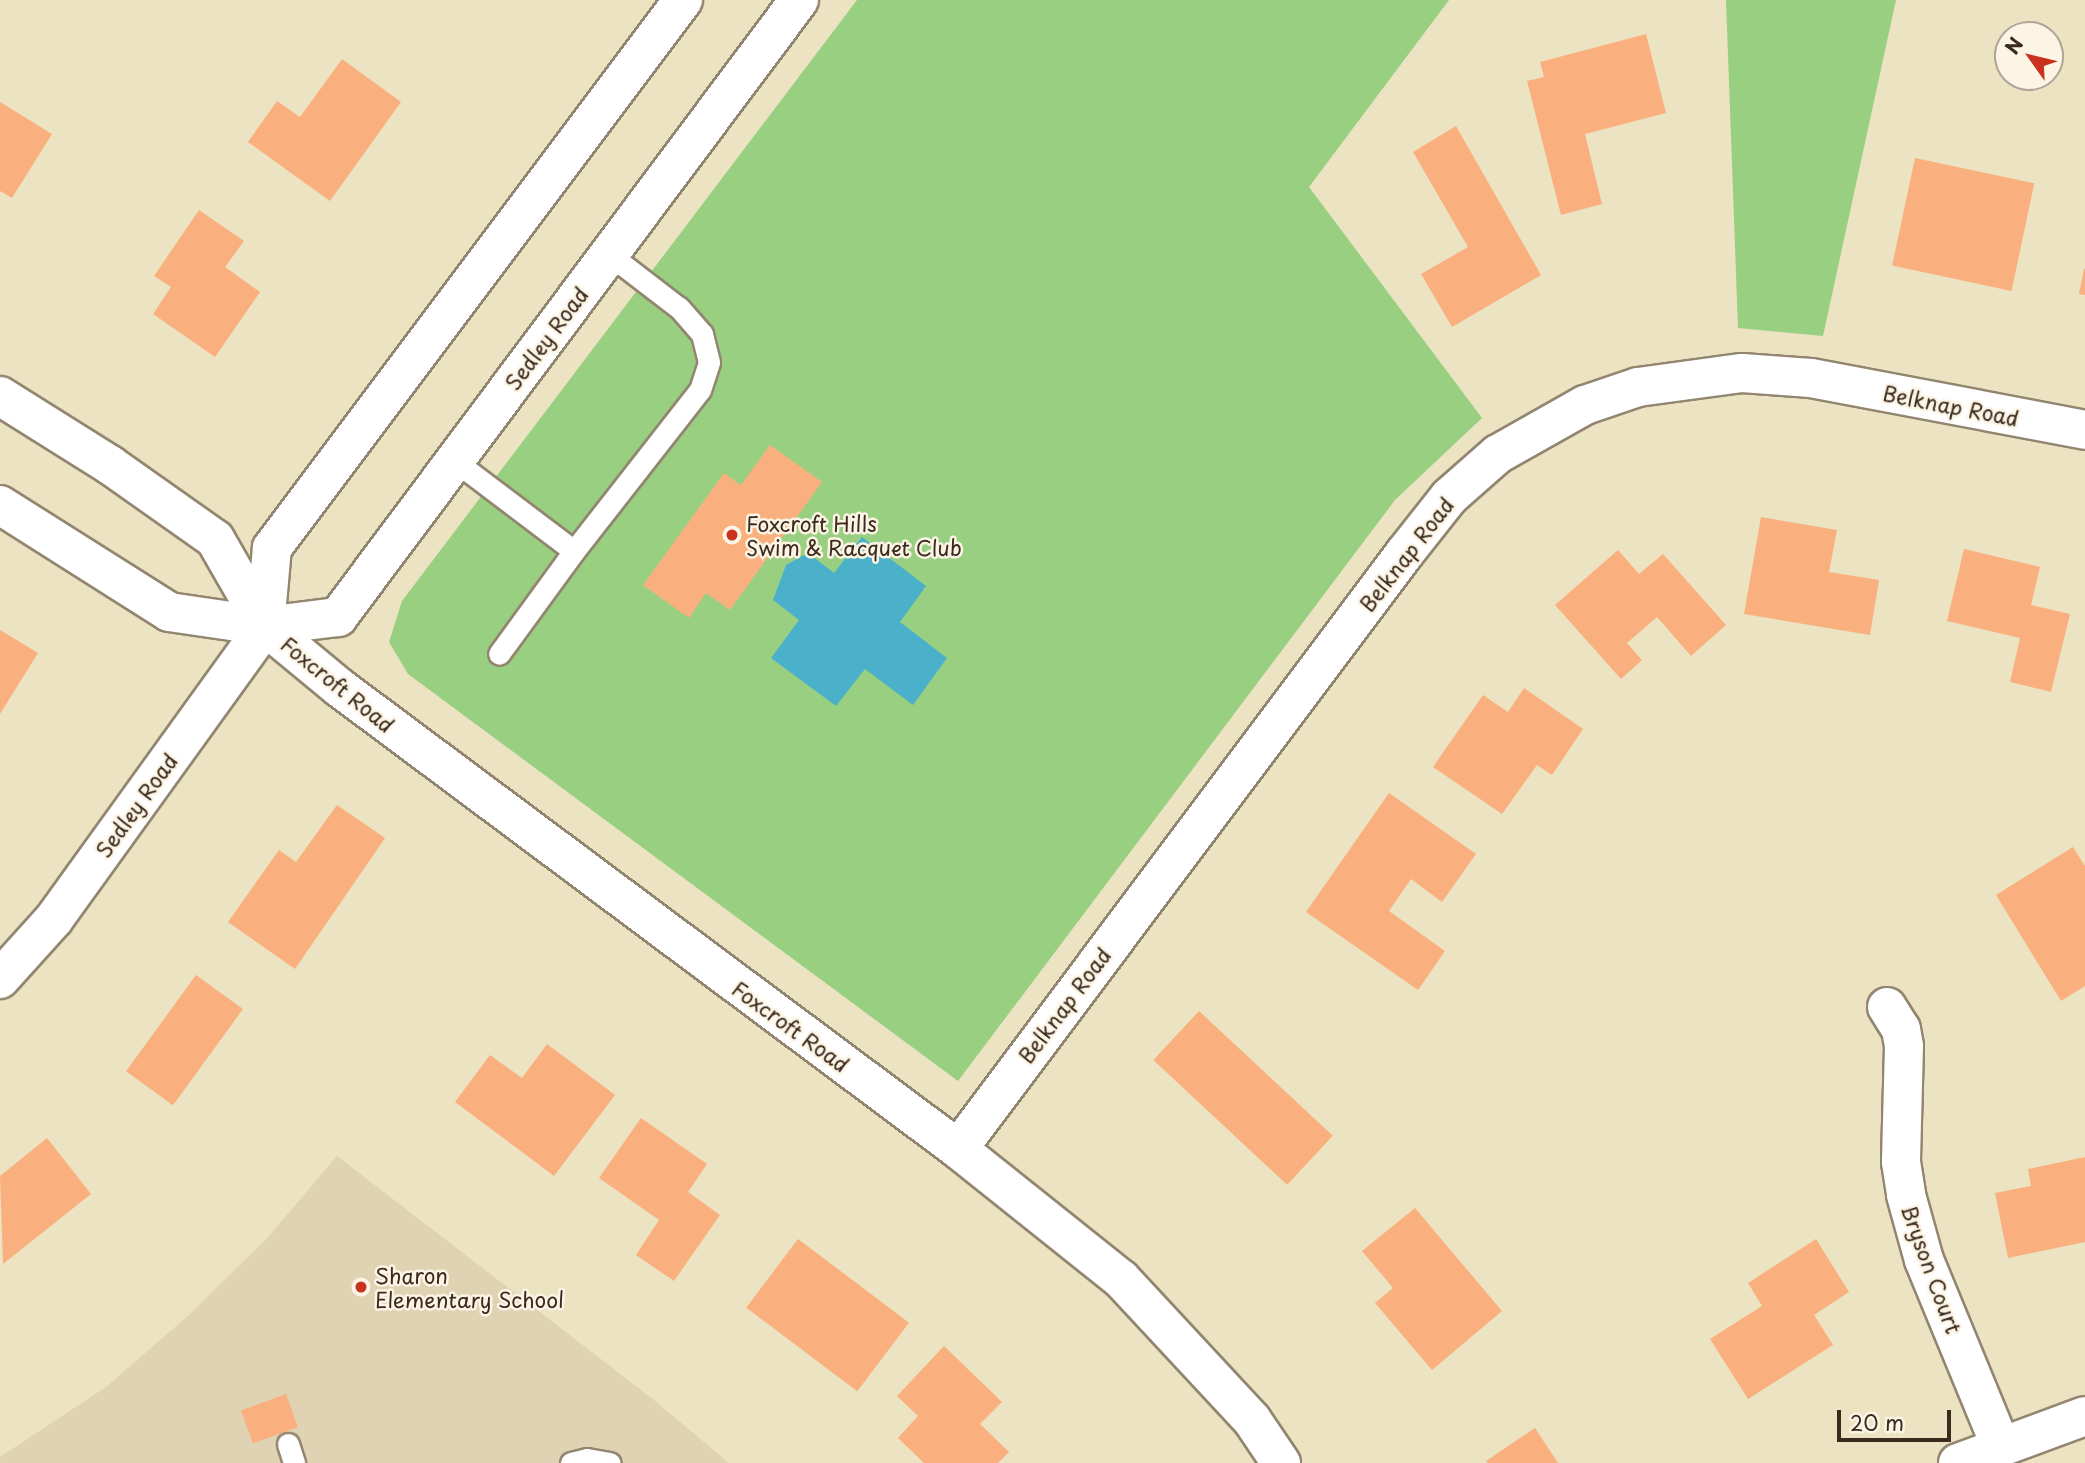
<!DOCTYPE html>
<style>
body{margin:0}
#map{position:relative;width:2085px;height:1463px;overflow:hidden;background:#ebe3c1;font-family:"Playpen Sans",sans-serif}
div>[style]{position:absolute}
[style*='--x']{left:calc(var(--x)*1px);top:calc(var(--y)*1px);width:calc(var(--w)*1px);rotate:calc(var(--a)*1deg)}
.built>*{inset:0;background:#e0d3b4}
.green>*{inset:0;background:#99cf80}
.water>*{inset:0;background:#4bb0ca}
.building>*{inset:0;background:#f9b07e;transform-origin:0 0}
.roads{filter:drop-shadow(2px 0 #938670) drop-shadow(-2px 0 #938670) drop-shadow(0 2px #938670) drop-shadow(0 -2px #938670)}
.service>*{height:21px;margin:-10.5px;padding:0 10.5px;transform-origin:10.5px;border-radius:10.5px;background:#fff}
.minor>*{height:38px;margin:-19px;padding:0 19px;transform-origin:19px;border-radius:19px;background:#fff}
.dots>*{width:19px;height:19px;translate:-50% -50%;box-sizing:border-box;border:4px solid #fcf5e5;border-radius:50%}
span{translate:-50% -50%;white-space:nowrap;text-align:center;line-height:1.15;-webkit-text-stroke:5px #fcf5e5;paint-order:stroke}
.street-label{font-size:21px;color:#3b2a1e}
.poi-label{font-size:21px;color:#3b2a1e}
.left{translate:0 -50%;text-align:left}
.north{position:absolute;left:1994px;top:21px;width:70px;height:70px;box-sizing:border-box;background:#fcf5e5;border:2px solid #afa495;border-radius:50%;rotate:304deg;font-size:19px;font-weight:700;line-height:28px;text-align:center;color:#3b2a1e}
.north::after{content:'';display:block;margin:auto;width:24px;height:32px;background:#c8321e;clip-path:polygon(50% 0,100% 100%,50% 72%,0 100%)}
.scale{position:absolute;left:1837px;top:1410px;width:114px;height:32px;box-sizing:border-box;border:4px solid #3b2a1e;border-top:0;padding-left:9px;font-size:21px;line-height:24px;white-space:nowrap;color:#3b2a1e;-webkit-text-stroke:5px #fcf5e5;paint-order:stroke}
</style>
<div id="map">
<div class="built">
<i style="clip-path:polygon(337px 1156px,654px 1400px,729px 1463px,0 1463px,0 1457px,106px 1387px,190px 1314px,268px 1237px)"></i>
</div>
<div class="green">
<i style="clip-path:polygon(857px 0,1449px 0,1309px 187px,1482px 418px,1395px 500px,958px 1081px,408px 674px,389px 642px,402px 601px)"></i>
<i style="clip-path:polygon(1726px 0,1896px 0,1823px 336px,1738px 328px)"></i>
</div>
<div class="water">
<i style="clip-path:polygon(862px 537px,926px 586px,900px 622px,947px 658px,913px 705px,865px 669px,836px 706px,771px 658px,799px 620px,773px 600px,786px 565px,808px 553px,834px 573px)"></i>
</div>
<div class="building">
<i style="clip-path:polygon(1646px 34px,1666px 113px,1585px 134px,1602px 204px,1561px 215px,1527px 81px,1544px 77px,1540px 62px)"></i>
<i style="clip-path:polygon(342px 59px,401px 102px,330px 201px,248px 142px,277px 101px,300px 117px)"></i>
<i style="clip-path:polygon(0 102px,52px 134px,12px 198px,0 191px)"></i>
<i style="clip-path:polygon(1456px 126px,1541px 275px,1452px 327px,1421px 274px,1468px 247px,1413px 152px)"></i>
<i style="left:1915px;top:158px;width:122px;height:110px;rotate:12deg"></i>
<i style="clip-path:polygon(199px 210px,244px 241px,225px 267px,260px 292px,215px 357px,153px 314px,171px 287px,154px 276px)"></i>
<i style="clip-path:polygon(2084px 269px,2085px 269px,2085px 295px,2079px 294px)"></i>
<i style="clip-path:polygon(770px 445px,822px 482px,730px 610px,706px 593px,689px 618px,643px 585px,724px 473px,741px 485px)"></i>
<i style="clip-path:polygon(1761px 517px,1837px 530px,1829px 572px,1879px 580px,1870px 635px,1744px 614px)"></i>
<i style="clip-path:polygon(1964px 549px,2040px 567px,2031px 605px,2070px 614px,2051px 692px,2010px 682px,2020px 638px,1947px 621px)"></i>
<i style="clip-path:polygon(1618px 550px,1639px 574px,1663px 554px,1726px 625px,1691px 656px,1657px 617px,1627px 643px,1642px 660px,1621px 679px,1555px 605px)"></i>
<i style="clip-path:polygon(0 630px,38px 653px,0 714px)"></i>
<i style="clip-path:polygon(1524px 688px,1583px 729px,1552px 775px,1537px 765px,1502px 814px,1433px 767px,1483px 695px,1508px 712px)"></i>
<i style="clip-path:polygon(1389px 793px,1476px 854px,1442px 902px,1411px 879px,1389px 911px,1445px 951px,1418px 990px,1306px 912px)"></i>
<i style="clip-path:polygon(337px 805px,385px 838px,295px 969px,228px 922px,279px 850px,296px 862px)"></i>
<i style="clip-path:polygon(2073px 847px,2085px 866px,2085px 986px,2061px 1001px,1996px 895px)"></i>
<i style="left:196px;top:975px;width:58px;height:119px;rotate:36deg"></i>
<i style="left:1199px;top:1011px;width:183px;height:67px;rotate:43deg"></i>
<i style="clip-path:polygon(547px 1044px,615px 1095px,554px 1176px,455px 1102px,490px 1055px,522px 1078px)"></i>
<i style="clip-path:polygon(641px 1118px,707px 1164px,688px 1192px,720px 1215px,674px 1281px,636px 1255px,659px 1220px,599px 1178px)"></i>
<i style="clip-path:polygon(47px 1138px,91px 1194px,3px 1264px,0 1176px)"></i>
<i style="clip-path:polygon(2085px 1157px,2085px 1242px,2008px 1258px,1995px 1193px,2031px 1186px,2028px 1169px)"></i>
<i style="clip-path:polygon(1415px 1208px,1502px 1311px,1432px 1370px,1375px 1303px,1393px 1288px,1362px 1251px)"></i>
<i style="left:798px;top:1239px;width:139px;height:86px;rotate:37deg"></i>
<i style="clip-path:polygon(1816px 1239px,1849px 1292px,1814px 1315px,1833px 1345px,1748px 1399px,1710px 1339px,1762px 1306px,1748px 1283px)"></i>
<i style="clip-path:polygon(944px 1346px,1002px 1402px,980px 1424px,1009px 1452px,998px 1463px,924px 1463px,898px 1438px,918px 1416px,897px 1396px)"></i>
<i style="left:286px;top:1394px;width:35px;height:48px;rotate:70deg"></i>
<i style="clip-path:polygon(1535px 1428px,1558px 1463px,1488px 1463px,1486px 1461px)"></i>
</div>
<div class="roads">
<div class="service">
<i style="--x:455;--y:461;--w:149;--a:37.1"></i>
<i style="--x:574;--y:551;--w:127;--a:126.1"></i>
<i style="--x:574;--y:551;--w:204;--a:-52"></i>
<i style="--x:700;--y:390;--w:29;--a:-72"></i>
<i style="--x:709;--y:362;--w:29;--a:-104"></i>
<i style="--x:702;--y:334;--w:35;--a:-131"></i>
<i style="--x:679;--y:308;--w:88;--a:-142.4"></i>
<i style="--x:288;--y:1444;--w:20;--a:72"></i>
<i style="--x:571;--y:1463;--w:16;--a:-14"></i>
<i style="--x:587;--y:1459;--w:23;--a:10"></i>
</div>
<div class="minor">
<i style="--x:0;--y:396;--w:130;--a:32.1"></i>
<i style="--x:110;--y:465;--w:128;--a:35.2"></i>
<i style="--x:215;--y:539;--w:100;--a:60.1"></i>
<i style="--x:265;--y:626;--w:97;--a:39.6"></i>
<i style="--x:340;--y:688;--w:771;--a:36.72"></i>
<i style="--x:958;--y:1149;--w:208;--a:38.6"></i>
<i style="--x:1121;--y:1279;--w:192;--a:47.1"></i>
<i style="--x:1252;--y:1420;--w:52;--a:56"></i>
<i style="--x:0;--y:505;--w:200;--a:32.3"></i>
<i style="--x:169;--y:612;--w:97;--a:8.3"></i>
<i style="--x:265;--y:626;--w:74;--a:-7"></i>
<i style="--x:338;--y:617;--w:770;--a:-53.23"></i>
<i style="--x:0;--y:979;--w:81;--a:-48"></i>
<i style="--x:54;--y:919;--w:361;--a:-54.2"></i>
<i style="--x:265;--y:626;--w:78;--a:-84.9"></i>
<i style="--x:272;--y:548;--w:685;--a:-53.13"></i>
<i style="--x:1887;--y:1007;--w:26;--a:58"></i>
<i style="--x:1901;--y:1029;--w:17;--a:80"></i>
<i style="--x:1904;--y:1046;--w:116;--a:91.5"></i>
<i style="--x:1901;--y:1162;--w:33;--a:81"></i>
<i style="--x:1906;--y:1195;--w:67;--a:74.5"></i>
<i style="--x:1924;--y:1260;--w:199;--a:67.6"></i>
<i style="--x:958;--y:1149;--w:744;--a:-53.15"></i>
<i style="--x:1404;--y:554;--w:73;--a:-51.7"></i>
<i style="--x:1449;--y:497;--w:65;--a:-41.3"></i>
<i style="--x:1498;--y:454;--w:100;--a:-29.4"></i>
<i style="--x:1585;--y:405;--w:56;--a:-18.8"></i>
<i style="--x:1638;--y:387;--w:105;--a:-7.7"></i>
<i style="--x:1742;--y:373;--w:69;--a:4.1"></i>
<i style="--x:1811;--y:378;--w:279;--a:10.7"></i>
<i style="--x:1958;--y:1463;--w:135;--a:-20.3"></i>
</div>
</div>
<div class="dots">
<i style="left:732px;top:535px;background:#c8321e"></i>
<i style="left:361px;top:1287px;background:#c8321e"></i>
</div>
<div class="street-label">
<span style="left:546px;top:338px;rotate:-53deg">Sedley Road</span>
<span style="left:1951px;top:405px;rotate:11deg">Belknap Road</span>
<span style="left:1406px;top:554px;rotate:-52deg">Belknap Road</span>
<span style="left:338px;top:684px;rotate:39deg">Foxcroft Road</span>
<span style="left:136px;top:805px;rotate:-54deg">Sedley Road</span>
<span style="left:1064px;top:1005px;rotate:-53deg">Belknap Road</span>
<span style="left:791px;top:1026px;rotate:36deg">Foxcroft Road</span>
<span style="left:1932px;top:1269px;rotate:70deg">Bryson Court</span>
</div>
<div class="poi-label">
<span class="left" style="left:746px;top:535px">Foxcroft Hills<br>Swim &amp; Racquet Club</span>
<span class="left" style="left:375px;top:1287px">Sharon<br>Elementary School</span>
</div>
<div class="north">N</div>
<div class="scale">20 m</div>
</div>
